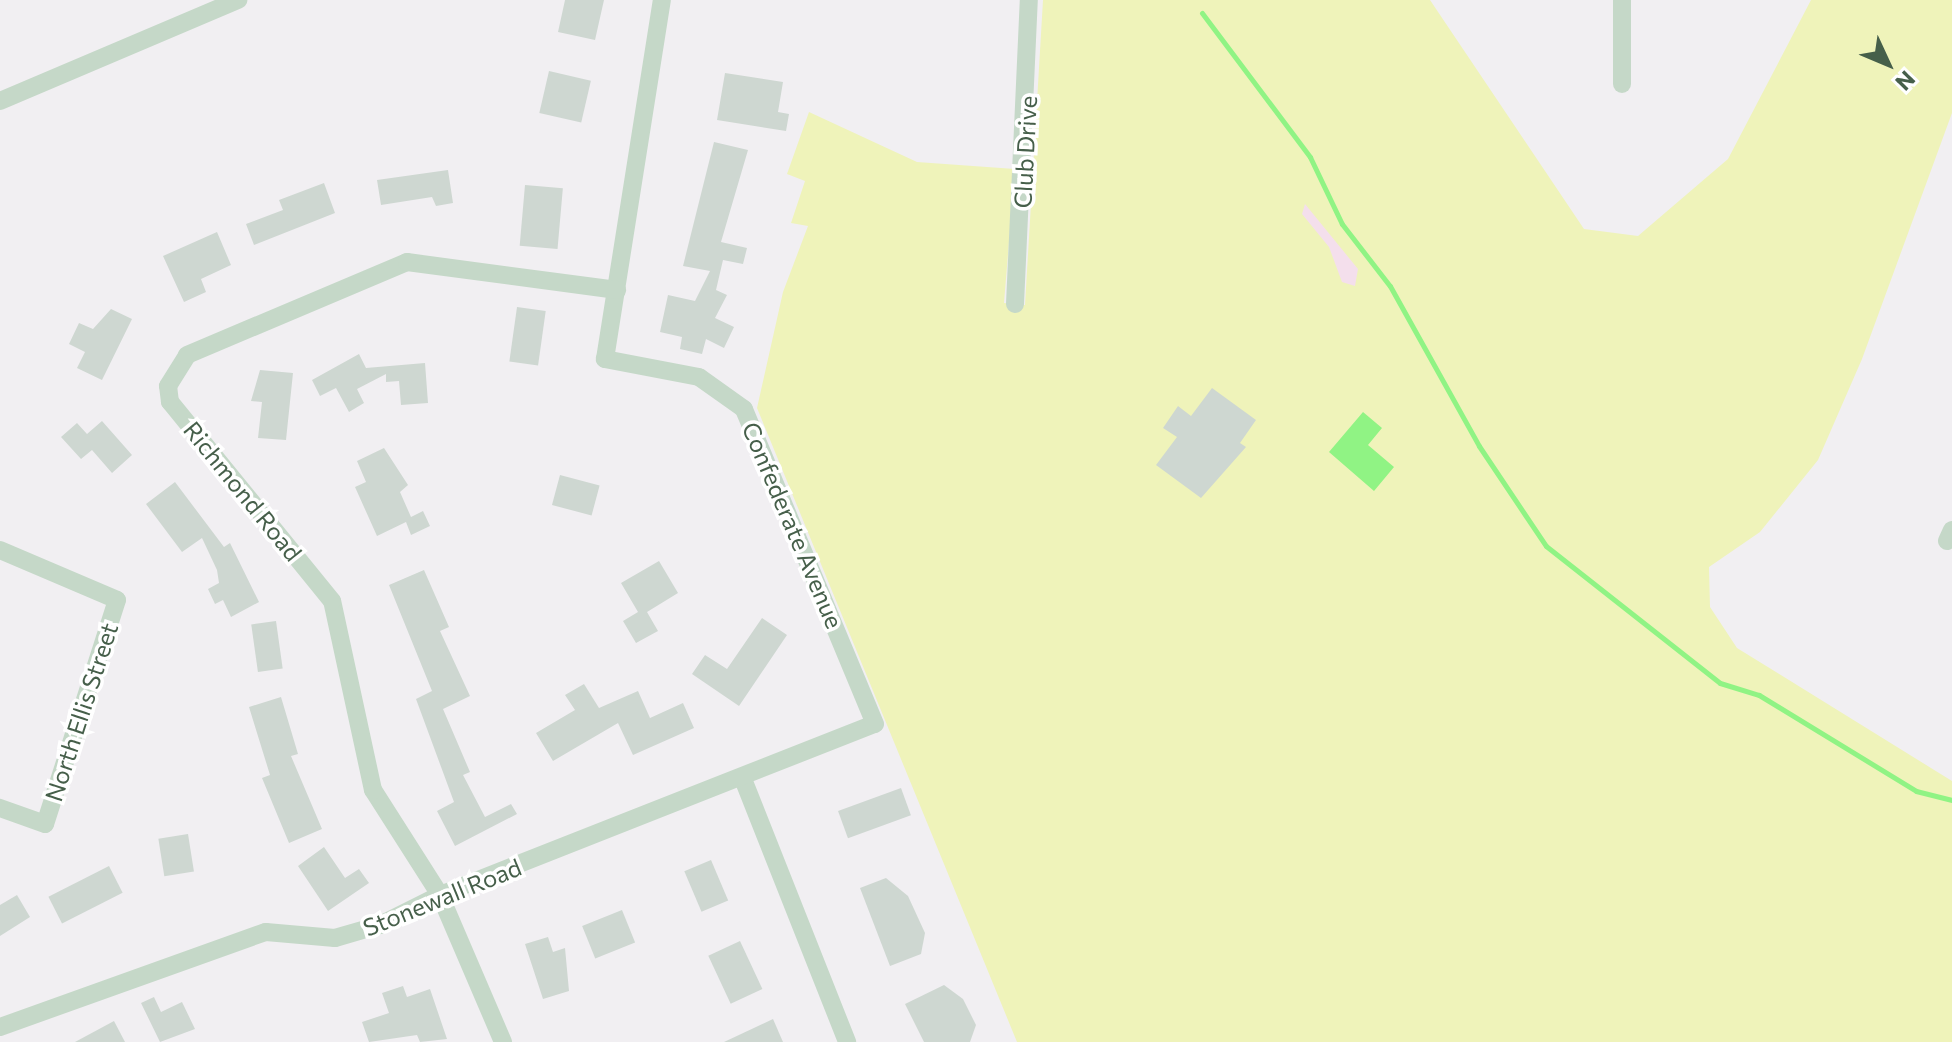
<!DOCTYPE html>
<style>
body{margin:0}
#map{position:relative;width:1952px;height:1042px;overflow:hidden;background:#f1eff2;font-family:Commissioner,sans-serif}
div>[style]{position:absolute}
[style*='--x']{left:calc(var(--x)*1px);top:calc(var(--y)*1px);width:calc(var(--w)*1px);rotate:calc(var(--a)*1deg)}
.green>*{inset:0;background:#eff3ba}
.sand>*{inset:0;background:#f4dfec}
.water>*{inset:0;background:#90f384}
.stream>*{height:5px;margin:-2.5px;padding:0 2.5px;transform-origin:2.5px;border-radius:2.5px;background:#90f384}
.building>*{inset:0;background:#ced7d1;transform-origin:0 0}
.street>*{height:18px;margin:-9px;padding:0 9px;transform-origin:9px;border-radius:9px;background:#c5d8c8}
span{translate:-50% -50%;white-space:nowrap;text-align:center;line-height:1.15;-webkit-text-stroke:7px #fff;paint-order:stroke}
.street-label{font-size:24px;color:#465f4a}
.north{position:absolute;left:1848px;top:24px;width:80px;height:80px;-webkit-text-stroke:6px #fff;paint-order:stroke;rotate:134deg;font-size:22px;font-weight:700;line-height:32px;text-align:center;color:#465f4a}
.north::after{content:'';display:block;margin:auto;width:28px;height:36px;background:#465f4a;clip-path:polygon(50% 0,100% 100%,50% 72%,0 100%)}
</style>
<div id="map">
<div class="green">
<i style="clip-path:polygon(1043px 0,1430px 0,1584px 229px,1638px 236px,1728px 159px,1811px 0,1952px 0,1952px 113px,1862px 359px,1818px 460px,1760px 532px,1709px 567px,1710px 607px,1737px 648px,1952px 781px,1952px 1042px,1017px 1042px,757px 408px,783px 292px,808px 226px,791px 223px,805px 181px,787px 174px,809px 112px,917px 162px,1015px 169px,1004px 303px,1025px 305px)"></i>
</div>
<div class="sand">
<i style="clip-path:polygon(1305px 204px,1358px 269px,1355px 286px,1342px 282px,1329px 247px,1302px 214px)"></i>
</div>
<div class="water">
<i style="clip-path:polygon(1363px 412px,1382px 428px,1368px 445px,1394px 467px,1374px 491px,1329px 452px)"></i>
</div>
<div class="stream">
<i style="--x:1202;--y:13;--w:180;--a:53.1"></i>
<i style="--x:1310;--y:157;--w:74;--a:64.5"></i>
<i style="--x:1342;--y:224;--w:78;--a:52.3"></i>
<i style="--x:1390;--y:286;--w:183;--a:60.9"></i>
<i style="--x:1479;--y:446;--w:120;--a:56.2"></i>
<i style="--x:1546;--y:546;--w:221;--a:38.2"></i>
<i style="--x:1720;--y:683;--w:41;--a:17.1"></i>
<i style="--x:1759;--y:695;--w:184;--a:31.4"></i>
<i style="--x:1916;--y:791;--w:37;--a:14"></i>
</div>
<div class="building">
<i style="clip-path:polygon(565px 0,604px 0,595px 40px,558px 32px)"></i>
<i style="left:549px;top:71px;width:43px;height:43px;rotate:13deg"></i>
<i style="clip-path:polygon(725px 73px,783px 82px,778px 112px,789px 114px,786px 131px,717px 120px)"></i>
<i style="clip-path:polygon(714px 142px,748px 150px,721px 242px,747px 248px,743px 264px,723px 260px,716px 290px,727px 295px,715px 318px,734px 327px,724px 348px,706px 339px,702px 354px,680px 349px,682px 337px,660px 332px,668px 295px,695px 301px,710px 271px,683px 266px)"></i>
<i style="clip-path:polygon(448px 170px,453px 203px,436px 206px,432px 197px,381px 205px,377px 180px)"></i>
<i style="clip-path:polygon(324px 183px,335px 213px,254px 245px,246px 224px,283px 210px,279px 200px)"></i>
<i style="left:525px;top:185px;width:38px;height:61px;rotate:5deg"></i>
<i style="clip-path:polygon(217px 232px,231px 265px,201px 279px,206px 292px,184px 302px,163px 256px)"></i>
<i style="left:517px;top:307px;width:29px;height:55px;rotate:8deg"></i>
<i style="clip-path:polygon(111px 309px,132px 319px,102px 380px,77px 368px,85px 352px,69px 344px,79px 323px,93px 329px)"></i>
<i style="clip-path:polygon(359px 354px,366px 368px,425px 363px,428px 403px,401px 405px,399px 381px,386px 382px,386px 374px,357px 389px,364px 403px,349px 412px,336px 388px,320px 396px,312px 380px)"></i>
<i style="clip-path:polygon(260px 370px,293px 373px,286px 440px,258px 438px,262px 402px,251px 401px)"></i>
<i style="clip-path:polygon(1212px 388px,1256px 420px,1240px 443px,1246px 447px,1201px 498px,1156px 465px,1177px 437px,1163px 428px,1178px 406px,1191px 416px)"></i>
<i style="clip-path:polygon(102px 421px,132px 455px,112px 473px,92px 450px,81px 459px,61px 437px,77px 423px,87px 434px)"></i>
<i style="clip-path:polygon(384px 448px,408px 485px,400px 492px,411px 517px,423px 511px,430px 526px,411px 535px,406px 522px,377px 536px,355px 487px,366px 482px,357px 461px)"></i>
<i style="left:560px;top:475px;width:41px;height:31px;rotate:15deg"></i>
<i style="clip-path:polygon(175px 482px,224px 547px,230px 543px,259px 602px,231px 617px,223px 600px,215px 604px,208px 589px,219px 583px,217px 570px,202px 538px,182px 552px,146px 504px)"></i>
<i style="clip-path:polygon(659px 561px,678px 593px,647px 612px,658px 631px,636px 643px,623px 621px,638px 612px,621px 583px)"></i>
<i style="clip-path:polygon(424px 570px,449px 627px,440px 631px,470px 696px,443px 709px,470px 772px,463px 775px,485px 817px,511px 804px,517px 814px,455px 846px,437px 811px,454px 802px,416px 699px,432px 691px,389px 585px)"></i>
<i style="clip-path:polygon(762px 618px,787px 635px,739px 706px,692px 674px,705px 655px,727px 669px)"></i>
<i style="left:276px;top:621px;width:48px;height:25px;rotate:82deg"></i>
<i style="clip-path:polygon(584px 684px,599px 708px,638px 691px,650px 718px,683px 703px,694px 728px,633px 755px,618px 723px,553px 761px,536px 733px,575px 710px,565px 695px)"></i>
<i style="clip-path:polygon(281px 697px,298px 754px,291px 756px,322px 829px,289px 843px,262px 778px,270px 775px,249px 707px)"></i>
<i style="left:901px;top:788px;width:29px;height:67px;rotate:70deg"></i>
<i style="left:188px;top:834px;width:38px;height:30px;rotate:81deg"></i>
<i style="clip-path:polygon(324px 847px,345px 878px,359px 869px,369px 883px,328px 911px,298px 866px)"></i>
<i style="left:711px;top:860px;width:44px;height:29px;rotate:67deg"></i>
<i style="left:109px;top:866px;width:30px;height:68px;rotate:63deg"></i>
<i style="clip-path:polygon(886px 878px,908px 896px,925px 933px,921px 954px,890px 966px,860px 888px)"></i>
<i style="clip-path:polygon(17px 895px,30px 917px,0 936px,0 905px)"></i>
<i style="left:622px;top:910px;width:35px;height:43px;rotate:68deg"></i>
<i style="clip-path:polygon(548px 937px,553px 952px,565px 948px,569px 991px,543px 999px,525px 944px)"></i>
<i style="left:740px;top:941px;width:53px;height:35px;rotate:65deg"></i>
<i style="clip-path:polygon(944px 985px,963px 999px,976px 1025px,970px 1042px,924px 1042px,905px 1004px)"></i>
<i style="clip-path:polygon(403px 986px,407px 997px,430px 989px,447px 1039px,420px 1042px,417px 1035px,369px 1042px,362px 1022px,389px 1013px,382px 993px)"></i>
<i style="clip-path:polygon(154px 997px,161px 1012px,182px 1002px,195px 1029px,160px 1042px,141px 1003px)"></i>
<i style="clip-path:polygon(773px 1019px,783px 1042px,724px 1042px)"></i>
<i style="clip-path:polygon(114px 1021px,125px 1042px,75px 1042px)"></i>
</div>
<div class="street">
<i style="--x:1622;--y:0;--w:84;--a:90"></i>
<i style="--x:0;--y:101;--w:259;--a:-23"></i>
<i style="--x:1015;--y:304;--w:304;--a:-87.4"></i>
<i style="--x:1947;--y:541;--w:12;--a:-66"></i>
<i style="--x:0;--y:550;--w:127;--a:23.1"></i>
<i style="--x:117;--y:600;--w:235;--a:107.8"></i>
<i style="--x:45;--y:824;--w:48;--a:-160.4"></i>
<i style="--x:743;--y:779;--w:283;--a:68.4"></i>
<i style="--x:0;--y:1027;--w:282;--a:-19.7"></i>
<i style="--x:266;--y:932;--w:69;--a:5"></i>
<i style="--x:335;--y:938;--w:47;--a:-16.1"></i>
<i style="--x:380;--y:925;--w:67;--a:-26.6"></i>
<i style="--x:440;--y:895;--w:467;--a:-21.5"></i>
<i style="--x:875;--y:724;--w:341;--a:-112.6"></i>
<i style="--x:744;--y:409;--w:55;--a:-144.6"></i>
<i style="--x:699;--y:377;--w:96;--a:-169.2"></i>
<i style="--x:605;--y:359;--w:363;--a:-81"></i>
<i style="--x:503;--y:1042;--w:160;--a:-113.2"></i>
<i style="--x:440;--y:895;--w:125;--a:-122.5"></i>
<i style="--x:373;--y:790;--w:193;--a:-102.2"></i>
<i style="--x:332;--y:601;--w:257;--a:-129.1"></i>
<i style="--x:170;--y:402;--w:16;--a:-97"></i>
<i style="--x:168;--y:386;--w:36;--a:-58"></i>
<i style="--x:187;--y:355;--w:239;--a:-22.9"></i>
<i style="--x:407;--y:262;--w:212;--a:7.6"></i>
</div>
<div class="street-label">
<span style="left:1025px;top:152px;rotate:-87deg">Club Drive</span>
<span style="left:243px;top:491px;rotate:51deg">Richmond Road</span>
<span style="left:793px;top:525px;rotate:67deg">Confederate Avenue</span>
<span style="left:81px;top:712px;rotate:-72deg">North Ellis Street</span>
<span style="left:442px;top:897px;rotate:-22deg">Stonewall Road</span>
</div>
<div class="north">N</div>
</div>
